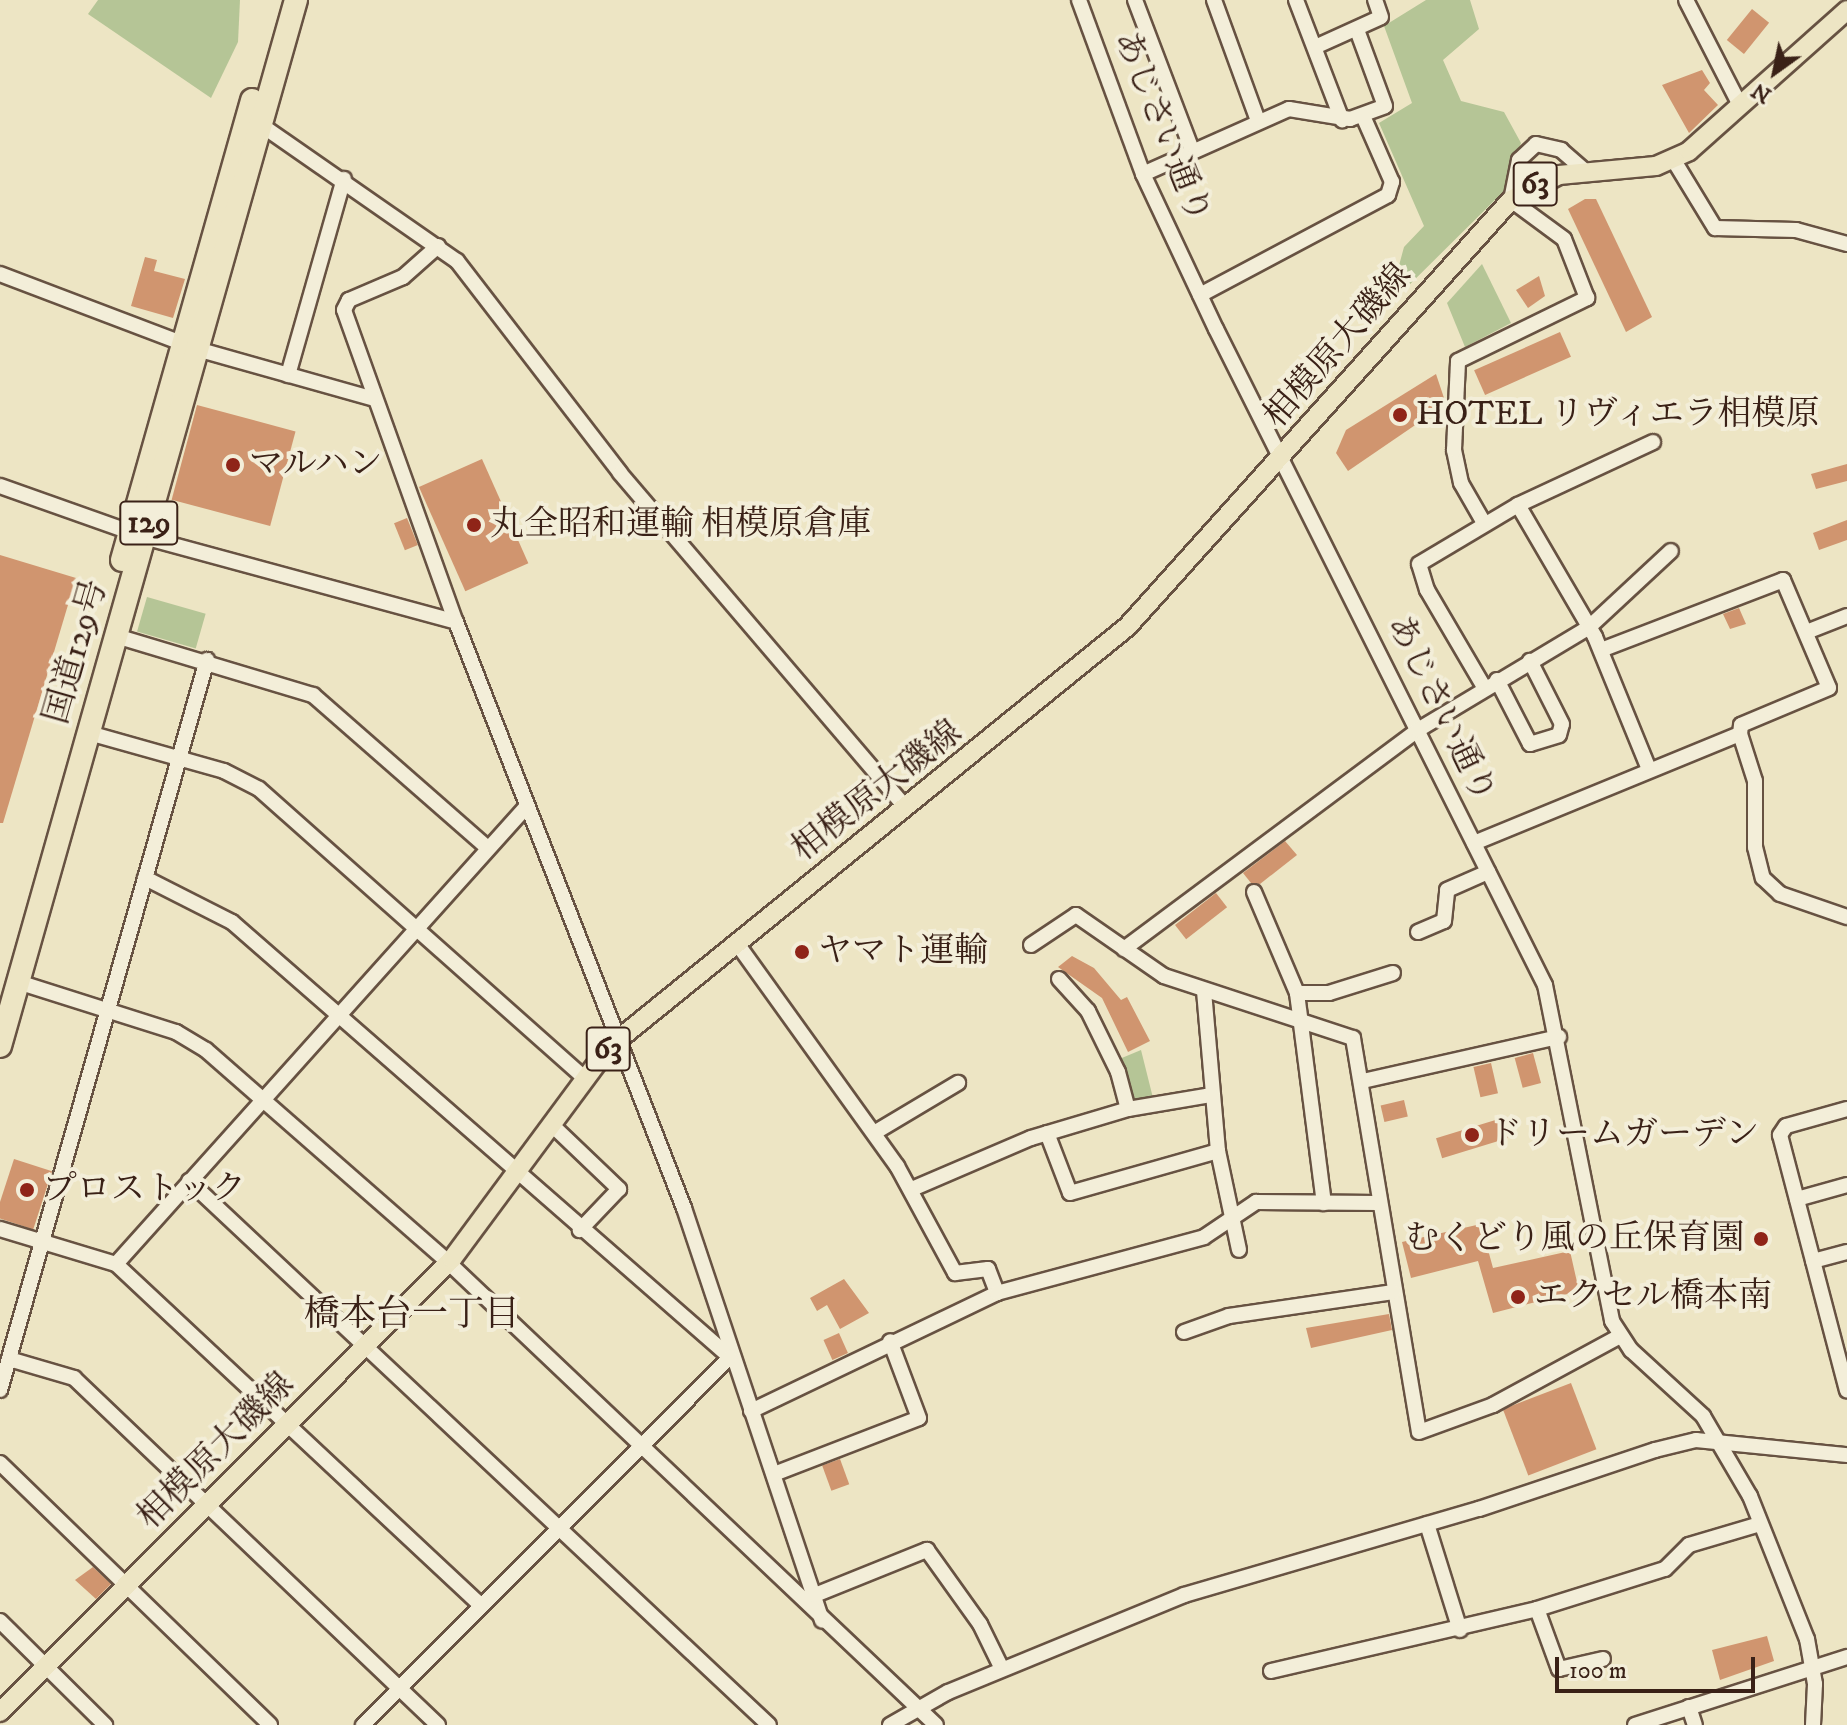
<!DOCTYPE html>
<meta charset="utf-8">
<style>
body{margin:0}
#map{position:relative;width:1847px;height:1725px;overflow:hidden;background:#ede5c4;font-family:"IM FELL DW Pica","Noto Serif JP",serif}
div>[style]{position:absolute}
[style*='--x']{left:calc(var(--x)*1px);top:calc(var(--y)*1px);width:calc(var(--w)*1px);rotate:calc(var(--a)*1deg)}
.green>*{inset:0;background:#b5c596;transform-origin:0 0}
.building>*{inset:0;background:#d0956f;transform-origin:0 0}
.roads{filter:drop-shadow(2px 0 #675242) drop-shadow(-2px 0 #675242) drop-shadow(0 2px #675242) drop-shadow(0 -2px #675242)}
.minor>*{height:14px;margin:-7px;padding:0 7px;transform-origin:7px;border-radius:7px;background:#f3eed9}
.major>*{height:18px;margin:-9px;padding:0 9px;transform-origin:9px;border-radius:9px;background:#ede5c4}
.highway>*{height:22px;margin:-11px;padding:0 11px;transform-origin:11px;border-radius:11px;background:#ede5c4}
.dots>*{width:22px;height:22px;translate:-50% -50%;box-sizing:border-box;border:4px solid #f3eed9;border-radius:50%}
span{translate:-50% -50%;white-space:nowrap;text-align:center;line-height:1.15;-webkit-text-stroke:8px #f3eed9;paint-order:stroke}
.shield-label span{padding:2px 6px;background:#f3eed9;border:2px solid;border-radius:6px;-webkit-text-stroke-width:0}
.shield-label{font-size:32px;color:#3a2117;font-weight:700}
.street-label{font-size:34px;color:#3a2117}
.poi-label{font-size:34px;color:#3a2117}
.left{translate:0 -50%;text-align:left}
.right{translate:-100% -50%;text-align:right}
.neighbourhood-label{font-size:36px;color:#3a2117}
.north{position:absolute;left:1735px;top:32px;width:80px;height:80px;-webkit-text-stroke:6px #f3eed9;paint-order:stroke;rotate:213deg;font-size:22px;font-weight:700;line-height:32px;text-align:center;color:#3a2117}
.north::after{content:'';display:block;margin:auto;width:28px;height:36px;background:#3a2117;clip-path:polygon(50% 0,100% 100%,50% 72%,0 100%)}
.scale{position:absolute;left:1555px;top:1657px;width:200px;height:36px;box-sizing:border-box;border:4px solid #3a2117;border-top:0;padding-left:10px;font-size:24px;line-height:28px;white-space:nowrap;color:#3a2117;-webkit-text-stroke:6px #f3eed9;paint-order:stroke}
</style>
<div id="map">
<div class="green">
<i style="clip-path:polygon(98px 0,240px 0,238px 42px,211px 98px,88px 14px)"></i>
<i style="clip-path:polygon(1426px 0,1470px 0,1479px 29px,1443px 60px,1461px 101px,1504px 112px,1521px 143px,1504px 191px,1388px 306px,1404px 247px,1424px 226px,1379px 123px,1412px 103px,1384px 26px)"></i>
<i style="clip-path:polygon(1482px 264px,1511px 323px,1465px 347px,1447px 303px)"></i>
<i style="left:147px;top:597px;width:61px;height:36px;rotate:16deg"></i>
<i style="clip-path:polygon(1141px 1050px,1153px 1098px,1136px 1101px,1117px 1060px)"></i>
</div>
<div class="building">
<i style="left:1752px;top:9px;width:22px;height:40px;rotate:39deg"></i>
<i style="clip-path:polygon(1702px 70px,1710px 83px,1704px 90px,1718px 105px,1689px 133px,1662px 85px)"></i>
<i style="clip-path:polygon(1585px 199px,1596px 199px,1652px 317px,1626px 332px,1568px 209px)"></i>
<i style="clip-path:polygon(145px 257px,157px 260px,154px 271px,185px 279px,173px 318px,131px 306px)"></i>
<i style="clip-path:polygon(1539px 276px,1545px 296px,1528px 308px,1516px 290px)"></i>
<i style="left:1560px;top:332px;width:27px;height:94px;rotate:66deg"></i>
<i style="clip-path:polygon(1436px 374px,1446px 404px,1348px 471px,1336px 453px,1346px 430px)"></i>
<i style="left:197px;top:405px;width:102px;height:98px;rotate:15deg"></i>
<i style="left:482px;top:459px;width:114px;height:69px;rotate:66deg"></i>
<i style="clip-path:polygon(1847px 464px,1847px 481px,1816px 489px,1811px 474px)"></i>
<i style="left:407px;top:518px;width:29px;height:14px;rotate:68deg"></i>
<i style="clip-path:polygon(1847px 520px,1847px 540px,1819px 550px,1813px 533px)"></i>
<i style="clip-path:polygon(0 555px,76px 578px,3px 823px,0 823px)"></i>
<i style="clip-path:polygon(1739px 608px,1746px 624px,1730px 629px,1723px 614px)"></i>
<i style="clip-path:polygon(1285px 841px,1297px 855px,1260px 884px,1251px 883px,1243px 873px)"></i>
<i style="left:1216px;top:893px;width:18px;height:52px;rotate:52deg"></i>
<i style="clip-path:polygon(1072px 956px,1094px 968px,1121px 1000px,1127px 997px,1150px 1041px,1128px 1052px,1102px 998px,1058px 967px)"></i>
<i style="left:1533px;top:1053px;width:31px;height:19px;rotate:75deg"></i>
<i style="left:1491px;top:1063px;width:31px;height:18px;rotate:77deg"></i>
<i style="left:1404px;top:1100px;width:17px;height:24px;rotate:77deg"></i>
<i style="left:1502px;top:1118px;width:21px;height:69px;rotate:73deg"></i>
<i style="left:14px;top:1159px;width:40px;height:61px;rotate:18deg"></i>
<i style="clip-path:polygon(1481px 1224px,1493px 1268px,1570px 1251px,1579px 1291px,1493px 1313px,1478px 1261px,1411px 1278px,1402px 1242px)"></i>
<i style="clip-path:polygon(844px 1279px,869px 1313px,840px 1329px,827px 1305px,817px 1311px,810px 1298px)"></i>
<i style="clip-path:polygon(1389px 1314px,1392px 1330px,1311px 1348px,1306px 1328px)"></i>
<i style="left:839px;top:1333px;width:22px;height:17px;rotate:66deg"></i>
<i style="left:1571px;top:1383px;width:71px;height:73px;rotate:69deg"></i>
<i style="left:840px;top:1459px;width:27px;height:19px;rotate:70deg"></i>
<i style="clip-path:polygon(93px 1567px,111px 1584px,96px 1599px,75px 1580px)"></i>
<i style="clip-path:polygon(1767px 1636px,1774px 1661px,1720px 1680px,1712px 1650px)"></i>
</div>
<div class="roads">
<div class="minor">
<i style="--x:1079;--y:0;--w:185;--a:69.8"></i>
<i style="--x:1143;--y:174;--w:171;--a:64.8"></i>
<i style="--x:1216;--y:329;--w:734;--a:63.37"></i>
<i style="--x:1545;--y:985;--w:343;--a:78.7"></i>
<i style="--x:1612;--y:1321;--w:35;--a:57"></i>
<i style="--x:1631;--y:1350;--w:98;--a:42.5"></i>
<i style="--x:1703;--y:1416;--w:93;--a:59.6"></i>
<i style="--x:1750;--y:1496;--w:154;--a:68.3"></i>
<i style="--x:1807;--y:1639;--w:46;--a:79.9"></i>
<i style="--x:1815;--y:1684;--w:41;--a:92.8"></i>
<i style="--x:1135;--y:0;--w:160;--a:69.2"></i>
<i style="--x:1214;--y:0;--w:129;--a:70"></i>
<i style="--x:1296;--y:0;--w:129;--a:69"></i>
<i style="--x:1686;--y:0;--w:118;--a:62.8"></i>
<i style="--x:1315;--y:47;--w:72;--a:-24.4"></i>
<i style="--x:1381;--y:17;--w:18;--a:-109"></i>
<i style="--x:254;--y:120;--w:247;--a:34.8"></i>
<i style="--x:457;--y:261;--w:267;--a:52.4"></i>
<i style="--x:620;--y:473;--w:440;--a:49.5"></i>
<i style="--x:1673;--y:159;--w:81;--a:58.7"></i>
<i style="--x:1715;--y:228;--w:81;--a:1.4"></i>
<i style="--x:1796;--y:230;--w:53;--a:15.4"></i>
<i style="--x:1143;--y:174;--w:160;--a:-24"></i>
<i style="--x:1289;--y:109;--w:62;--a:9.3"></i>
<i style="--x:1350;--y:119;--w:37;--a:-20"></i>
<i style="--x:1385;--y:106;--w:81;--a:-110.2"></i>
<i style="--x:438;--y:246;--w:47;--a:138.5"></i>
<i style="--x:403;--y:277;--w:59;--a:156.9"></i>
<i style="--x:349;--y:300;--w:11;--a:117"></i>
<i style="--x:344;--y:310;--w:331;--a:70.3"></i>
<i style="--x:456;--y:622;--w:629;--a:68.74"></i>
<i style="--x:684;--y:1208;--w:435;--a:71.5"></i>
<i style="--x:0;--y:274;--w:214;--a:20.8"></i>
<i style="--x:200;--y:350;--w:181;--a:15.7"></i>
<i style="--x:1200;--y:295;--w:213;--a:-28"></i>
<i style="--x:1388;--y:195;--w:14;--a:-73"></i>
<i style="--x:1392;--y:182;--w:72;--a:-113.7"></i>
<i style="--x:288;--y:375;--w:204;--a:-74.1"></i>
<i style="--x:0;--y:486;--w:138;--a:19.5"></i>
<i style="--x:1518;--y:505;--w:153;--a:59.7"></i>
<i style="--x:1595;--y:637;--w:143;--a:67.8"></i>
<i style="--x:1484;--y:523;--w:46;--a:-119.9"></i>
<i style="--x:1461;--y:483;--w:34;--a:-102"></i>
<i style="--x:1454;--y:450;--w:89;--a:-87.4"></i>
<i style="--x:1458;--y:361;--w:144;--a:-26"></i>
<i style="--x:1587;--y:298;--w:63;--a:-111.3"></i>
<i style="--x:1564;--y:239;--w:66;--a:-143.7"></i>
<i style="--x:1511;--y:200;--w:41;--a:-78.7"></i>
<i style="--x:1519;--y:160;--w:23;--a:-43"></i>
<i style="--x:1536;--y:144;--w:26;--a:13"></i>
<i style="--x:1561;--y:150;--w:32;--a:41"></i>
<i style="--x:144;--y:537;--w:323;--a:15.2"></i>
<i style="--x:1809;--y:631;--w:41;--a:-21.5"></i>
<i style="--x:116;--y:636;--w:206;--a:16.7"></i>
<i style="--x:313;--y:695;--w:232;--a:41.2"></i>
<i style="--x:1601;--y:650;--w:195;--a:-21"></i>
<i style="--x:1783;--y:580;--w:117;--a:66.9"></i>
<i style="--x:1829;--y:688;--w:95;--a:157.2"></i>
<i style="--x:1741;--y:725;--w:9;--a:96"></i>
<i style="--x:1497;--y:680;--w:72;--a:62.7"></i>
<i style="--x:1530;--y:744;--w:30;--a:-17"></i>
<i style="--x:1559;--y:735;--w:11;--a:-75"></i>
<i style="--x:1562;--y:724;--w:71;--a:-116.9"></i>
<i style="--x:1484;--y:687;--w:113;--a:-120.4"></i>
<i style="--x:1427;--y:590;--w:27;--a:-107"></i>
<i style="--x:1419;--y:564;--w:115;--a:-30.8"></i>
<i style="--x:1518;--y:505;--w:149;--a:-25"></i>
<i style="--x:89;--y:733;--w:140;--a:15.7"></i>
<i style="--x:224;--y:771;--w:39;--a:27"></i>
<i style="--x:259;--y:789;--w:436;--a:41.6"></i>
<i style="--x:1474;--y:843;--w:287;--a:-22.3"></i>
<i style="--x:1740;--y:734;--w:49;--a:72.3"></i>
<i style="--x:1755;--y:781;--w:66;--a:90"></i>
<i style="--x:1755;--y:847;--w:32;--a:76"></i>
<i style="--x:1763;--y:878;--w:23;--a:43"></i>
<i style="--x:1780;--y:894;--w:71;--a:18.9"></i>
<i style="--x:145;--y:878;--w:97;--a:26.8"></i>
<i style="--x:232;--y:922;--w:661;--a:41.14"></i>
<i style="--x:730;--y:1357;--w:520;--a:134.92"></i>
<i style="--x:1254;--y:892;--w:110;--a:66.9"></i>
<i style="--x:1297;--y:993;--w:212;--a:82.7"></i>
<i style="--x:1418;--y:932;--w:28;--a:-23"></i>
<i style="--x:1444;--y:921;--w:31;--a:-84"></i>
<i style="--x:1447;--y:890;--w:45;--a:-23.7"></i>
<i style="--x:736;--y:942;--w:276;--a:54.3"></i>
<i style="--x:897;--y:1166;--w:122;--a:61.5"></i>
<i style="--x:955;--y:1273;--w:33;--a:-7"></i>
<i style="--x:988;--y:1269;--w:26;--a:69"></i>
<i style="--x:1031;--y:945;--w:54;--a:-33.7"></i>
<i style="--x:1076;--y:915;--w:107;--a:34.7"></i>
<i style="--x:1164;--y:976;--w:199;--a:18.2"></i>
<i style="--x:1353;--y:1038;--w:399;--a:80.5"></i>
<i style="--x:1419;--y:1432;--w:79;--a:-20"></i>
<i style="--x:1493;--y:1405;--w:142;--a:-28.5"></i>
<i style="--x:1124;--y:949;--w:367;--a:-36.7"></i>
<i style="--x:1418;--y:730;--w:198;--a:-31"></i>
<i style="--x:1588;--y:628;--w:113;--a:-42.9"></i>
<i style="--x:1059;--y:979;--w:43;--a:47.8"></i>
<i style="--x:1088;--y:1011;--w:68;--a:63.8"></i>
<i style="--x:1118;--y:1072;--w:38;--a:75"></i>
<i style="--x:18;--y:982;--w:166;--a:17.6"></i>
<i style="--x:176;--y:1032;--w:35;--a:31"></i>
<i style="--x:206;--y:1050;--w:323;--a:41.2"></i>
<i style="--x:449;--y:1263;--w:671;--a:43.49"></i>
<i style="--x:1204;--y:991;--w:161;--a:85"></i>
<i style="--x:1218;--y:1151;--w:101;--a:78"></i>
<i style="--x:1297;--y:993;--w:32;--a:0"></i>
<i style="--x:1329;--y:993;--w:67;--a:-17.4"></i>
<i style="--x:1363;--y:1081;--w:201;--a:-12.7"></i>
<i style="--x:1847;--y:1109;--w:63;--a:164.4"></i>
<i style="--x:1786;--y:1126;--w:11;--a:124"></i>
<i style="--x:1780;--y:1135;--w:264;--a:75.3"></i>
<i style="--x:552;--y:1125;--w:93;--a:43.7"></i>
<i style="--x:619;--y:1189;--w:57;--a:133.6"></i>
<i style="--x:874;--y:1133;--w:98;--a:-30.8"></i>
<i style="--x:1047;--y:1133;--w:64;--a:69"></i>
<i style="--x:1070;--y:1193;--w:154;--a:-15.8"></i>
<i style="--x:189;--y:1181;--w:795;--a:43.17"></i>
<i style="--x:912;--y:1189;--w:129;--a:-23.2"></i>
<i style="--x:1031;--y:1138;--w:101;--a:-16.6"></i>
<i style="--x:1128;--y:1109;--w:85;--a:-9.5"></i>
<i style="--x:1797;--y:1199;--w:52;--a:-15.6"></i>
<i style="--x:0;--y:1229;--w:121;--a:16.8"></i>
<i style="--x:116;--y:1264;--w:499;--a:43.1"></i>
<i style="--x:1813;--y:1261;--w:35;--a:-15"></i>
<i style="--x:116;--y:1264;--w:615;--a:-48.1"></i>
<i style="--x:1184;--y:1332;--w:48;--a:-19.6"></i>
<i style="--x:1229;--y:1316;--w:166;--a:-8.3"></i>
<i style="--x:9;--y:1359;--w:68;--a:16.3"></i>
<i style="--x:74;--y:1378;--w:503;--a:43.63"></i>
<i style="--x:0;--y:1390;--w:759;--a:-74.17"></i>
<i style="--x:751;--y:1411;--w:273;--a:-25.6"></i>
<i style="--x:997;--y:1293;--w:214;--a:-15.1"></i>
<i style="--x:1204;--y:1237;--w:63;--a:-33.9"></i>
<i style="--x:1256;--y:1202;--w:122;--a:0.5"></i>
<i style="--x:0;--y:1463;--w:376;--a:44.1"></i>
<i style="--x:774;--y:1474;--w:155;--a:-21.1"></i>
<i style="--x:919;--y:1418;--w:82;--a:-110.6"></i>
<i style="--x:1427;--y:1524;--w:111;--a:72.7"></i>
<i style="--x:815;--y:1595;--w:121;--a:-21.9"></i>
<i style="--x:927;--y:1550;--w:91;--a:54.4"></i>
<i style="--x:980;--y:1624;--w:50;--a:63.9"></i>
<i style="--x:1537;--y:1609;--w:64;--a:69.9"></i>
<i style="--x:1559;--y:1669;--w:45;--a:-12.8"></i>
<i style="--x:0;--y:1621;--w:148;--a:44.7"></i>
<i style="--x:1271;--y:1671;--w:273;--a:-13.1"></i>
<i style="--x:1537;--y:1609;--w:134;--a:-17.4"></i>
<i style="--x:1665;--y:1569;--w:34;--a:-45"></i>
<i style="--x:1689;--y:1545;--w:74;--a:-16.5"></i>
<i style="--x:1689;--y:1707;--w:19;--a:72"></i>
<i style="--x:890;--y:1725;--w:67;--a:-29.6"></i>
<i style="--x:948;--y:1692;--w:255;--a:-22.3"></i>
<i style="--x:1184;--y:1595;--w:307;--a:-16.3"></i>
<i style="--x:1479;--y:1509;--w:186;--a:-18.5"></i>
<i style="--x:1655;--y:1450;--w:42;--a:-13.7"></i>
<i style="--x:1696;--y:1440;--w:152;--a:5.7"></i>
<i style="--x:1635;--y:1725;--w:223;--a:-17.8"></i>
</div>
<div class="major">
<i style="--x:0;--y:1712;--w:640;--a:-45.06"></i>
<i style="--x:452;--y:1259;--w:264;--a:-53.5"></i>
<i style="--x:609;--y:1047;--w:667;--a:-39.04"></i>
<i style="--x:1127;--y:627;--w:574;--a:-48.04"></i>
<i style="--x:1511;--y:200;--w:54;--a:-27.5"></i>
<i style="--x:1559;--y:175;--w:97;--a:-5.3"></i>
<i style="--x:1656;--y:166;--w:36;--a:-24"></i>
<i style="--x:1689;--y:151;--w:212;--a:-41.7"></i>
</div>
<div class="highway">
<i style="--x:122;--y:560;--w:478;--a:-74.2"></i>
<i style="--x:0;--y:1046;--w:1087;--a:-74.2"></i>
</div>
</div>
<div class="dots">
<i style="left:1400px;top:415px;background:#8f2418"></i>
<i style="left:233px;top:465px;background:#8f2418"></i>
<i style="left:474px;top:525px;background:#8f2418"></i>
<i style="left:802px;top:952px;background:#8f2418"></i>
<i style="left:1472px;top:1135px;background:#8f2418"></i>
<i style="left:27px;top:1190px;background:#8f2418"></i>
<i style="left:1761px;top:1239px;background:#8f2418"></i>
<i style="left:1518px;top:1297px;background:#8f2418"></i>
</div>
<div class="shield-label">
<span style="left:1535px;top:184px">63</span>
<span style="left:149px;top:523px">129</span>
<span style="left:608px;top:1049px">63</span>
</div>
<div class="street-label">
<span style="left:1162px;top:127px;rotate:68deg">あじさい通り</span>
<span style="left:1338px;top:346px;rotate:-49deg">相模原大磯線</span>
<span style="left:76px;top:652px;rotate:-74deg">国道129号</span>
<span style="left:1441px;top:709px;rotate:64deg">あじさい通り</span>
<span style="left:877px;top:791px;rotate:-38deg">相模原大磯線</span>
<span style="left:216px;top:1451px;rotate:-45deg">相模原大磯線</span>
</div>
<div class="poi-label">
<span class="left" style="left:1416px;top:415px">HOTEL リヴィエラ相模原</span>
<span class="left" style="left:249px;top:465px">マルハン</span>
<span class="left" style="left:490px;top:525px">丸全昭和運輸 相模原倉庫</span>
<span class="left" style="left:818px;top:952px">ヤマト運輸</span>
<span class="left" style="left:1488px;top:1135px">ドリームガーデン</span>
<span class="left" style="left:43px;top:1190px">プロストック</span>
<span class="right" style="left:1745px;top:1239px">むくどり風の丘保育園</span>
<span class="left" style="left:1534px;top:1297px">エクセル橋本南</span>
</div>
<div class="neighbourhood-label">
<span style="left:412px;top:1315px">橋本台一丁目</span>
</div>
<div class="north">N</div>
<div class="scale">100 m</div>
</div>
